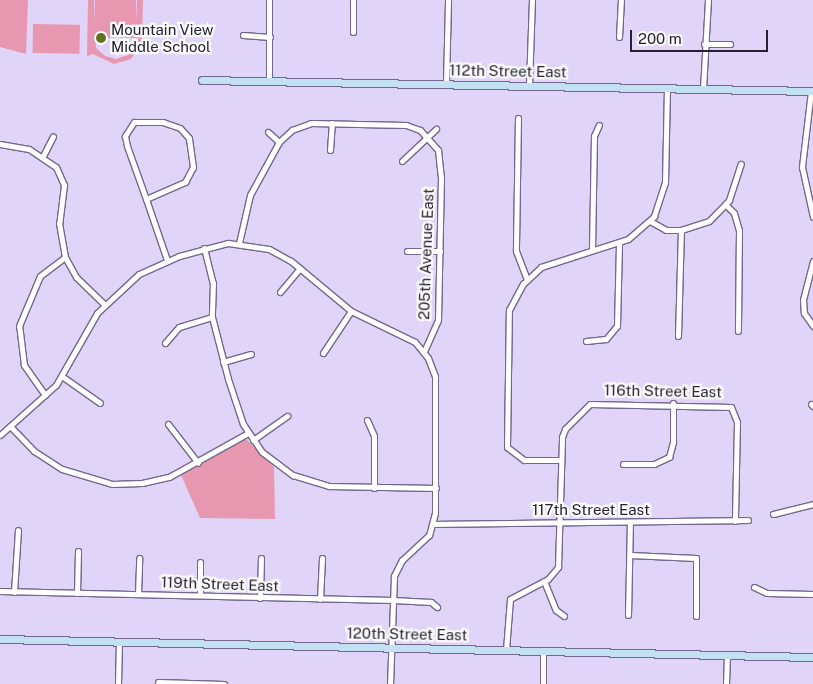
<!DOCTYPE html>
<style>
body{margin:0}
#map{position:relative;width:813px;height:684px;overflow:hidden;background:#e0d5f9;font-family:"Public Sans",sans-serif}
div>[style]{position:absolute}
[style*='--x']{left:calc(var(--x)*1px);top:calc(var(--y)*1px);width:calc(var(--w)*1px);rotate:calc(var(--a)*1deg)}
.green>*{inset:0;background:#e798b0;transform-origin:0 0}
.roads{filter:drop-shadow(1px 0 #74678e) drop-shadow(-1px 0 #74678e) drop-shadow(0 1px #74678e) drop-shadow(0 -1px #74678e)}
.street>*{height:5px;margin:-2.5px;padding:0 2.5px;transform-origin:2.5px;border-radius:2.5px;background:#fff}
.secondary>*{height:7px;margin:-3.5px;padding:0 3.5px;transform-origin:3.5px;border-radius:3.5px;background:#c4e1f3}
.dots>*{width:14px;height:14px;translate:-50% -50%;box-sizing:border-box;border:2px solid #fcfcfc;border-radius:50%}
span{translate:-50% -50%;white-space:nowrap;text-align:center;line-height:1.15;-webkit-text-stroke:4.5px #fcfcfc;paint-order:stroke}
.poi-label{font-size:15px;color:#262031}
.left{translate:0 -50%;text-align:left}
.street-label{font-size:15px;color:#262031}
.scale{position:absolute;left:630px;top:30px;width:138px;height:22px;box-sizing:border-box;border:2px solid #262031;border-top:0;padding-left:6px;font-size:15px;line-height:18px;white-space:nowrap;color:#262031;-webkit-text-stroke:4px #fcfcfc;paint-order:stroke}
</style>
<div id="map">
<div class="green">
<i style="clip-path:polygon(0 0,28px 0,26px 54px,0 47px)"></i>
<i style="clip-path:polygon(88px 0,94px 0,96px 48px,105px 56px,116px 59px,128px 55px,135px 45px,137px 0,143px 0,142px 41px,131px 59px,114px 64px,93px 54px,87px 56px)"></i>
<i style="left:95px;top:0;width:41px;height:38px"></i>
<i style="left:33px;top:24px;width:47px;height:29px;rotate:1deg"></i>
<i style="clip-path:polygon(242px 440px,247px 440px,274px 467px,275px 519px,200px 518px,181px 475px)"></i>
</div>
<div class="roads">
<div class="street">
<i style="--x:269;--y:0;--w:81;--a:90"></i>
<i style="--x:353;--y:32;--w:32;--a:-90"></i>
<i style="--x:243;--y:35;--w:27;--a:4"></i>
<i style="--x:619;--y:37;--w:37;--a:-87"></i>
<i style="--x:704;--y:44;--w:26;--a:0"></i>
<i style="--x:446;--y:83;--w:83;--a:-88.6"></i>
<i style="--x:529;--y:85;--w:85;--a:-88"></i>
<i style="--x:703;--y:89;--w:89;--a:-86.8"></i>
<i style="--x:811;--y:91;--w:77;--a:96.8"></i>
<i style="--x:802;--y:167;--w:51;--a:77.6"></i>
<i style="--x:518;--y:118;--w:133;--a:90.9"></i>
<i style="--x:516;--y:251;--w:30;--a:69"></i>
<i style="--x:268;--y:132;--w:15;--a:42"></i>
<i style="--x:0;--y:144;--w:29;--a:10"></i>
<i style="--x:29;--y:149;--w:32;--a:34"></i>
<i style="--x:56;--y:167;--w:20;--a:66"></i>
<i style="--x:64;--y:185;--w:38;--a:97"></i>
<i style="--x:59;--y:223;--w:35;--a:80"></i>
<i style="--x:65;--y:257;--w:23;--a:61"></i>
<i style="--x:76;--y:277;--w:39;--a:44"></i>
<i style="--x:330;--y:150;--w:27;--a:-86"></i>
<i style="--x:43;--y:156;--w:22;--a:-63"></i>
<i style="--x:402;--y:161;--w:47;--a:-43.3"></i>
<i style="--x:146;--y:199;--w:43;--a:-23.6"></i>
<i style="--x:185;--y:182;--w:17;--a:-62"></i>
<i style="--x:193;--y:167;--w:29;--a:-98"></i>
<i style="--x:189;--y:138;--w:13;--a:-132"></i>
<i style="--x:180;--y:128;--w:18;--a:-161"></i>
<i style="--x:163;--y:122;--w:29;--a:180"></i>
<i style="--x:134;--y:122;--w:17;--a:123"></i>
<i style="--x:125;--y:136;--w:10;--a:79"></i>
<i style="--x:127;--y:146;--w:56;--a:70.3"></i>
<i style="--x:146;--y:199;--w:65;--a:71"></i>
<i style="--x:726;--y:205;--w:11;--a:45"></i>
<i style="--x:734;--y:213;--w:18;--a:74"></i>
<i style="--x:739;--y:230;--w:101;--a:90.6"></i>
<i style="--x:650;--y:221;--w:18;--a:29"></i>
<i style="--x:666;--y:230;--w:15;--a:0"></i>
<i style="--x:681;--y:230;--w:29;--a:-18"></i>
<i style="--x:709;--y:221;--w:29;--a:-46"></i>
<i style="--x:729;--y:200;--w:38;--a:-72"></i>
<i style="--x:239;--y:243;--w:49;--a:-77.1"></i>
<i style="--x:250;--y:195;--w:60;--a:-61.3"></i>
<i style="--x:279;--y:142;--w:18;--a:-43"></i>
<i style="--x:292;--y:130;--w:20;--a:-20"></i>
<i style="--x:311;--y:123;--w:95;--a:1.2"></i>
<i style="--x:406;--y:125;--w:15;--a:20"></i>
<i style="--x:420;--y:130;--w:27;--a:48"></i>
<i style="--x:438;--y:150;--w:27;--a:84"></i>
<i style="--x:441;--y:177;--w:143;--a:91.2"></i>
<i style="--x:438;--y:320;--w:35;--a:114"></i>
<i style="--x:204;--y:248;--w:36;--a:76"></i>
<i style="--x:213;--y:283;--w:34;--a:92"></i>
<i style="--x:212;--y:317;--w:64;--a:75.5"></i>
<i style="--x:228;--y:379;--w:47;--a:71.6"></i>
<i style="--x:243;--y:424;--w:34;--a:56"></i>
<i style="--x:262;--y:452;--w:39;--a:37"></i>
<i style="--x:293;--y:475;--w:38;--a:17"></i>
<i style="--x:329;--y:486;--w:107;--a:1.1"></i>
<i style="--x:592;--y:250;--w:114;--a:-89"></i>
<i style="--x:594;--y:136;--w:12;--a:-66"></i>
<i style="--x:407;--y:251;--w:33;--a:0"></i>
<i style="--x:813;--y:261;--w:40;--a:104.4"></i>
<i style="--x:803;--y:300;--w:13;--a:86"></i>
<i style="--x:804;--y:313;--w:16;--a:55"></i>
<i style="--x:280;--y:292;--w:31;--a:-50"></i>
<i style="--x:678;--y:336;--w:106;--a:-88.4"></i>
<i style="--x:586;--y:341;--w:20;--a:-6"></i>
<i style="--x:606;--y:339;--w:17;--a:-50"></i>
<i style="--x:617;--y:326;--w:83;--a:-88.6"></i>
<i style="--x:165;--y:343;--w:21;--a:-49"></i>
<i style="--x:179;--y:327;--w:34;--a:-17"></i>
<i style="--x:323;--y:353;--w:50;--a:-56.3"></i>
<i style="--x:223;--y:362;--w:29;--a:-16"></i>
<i style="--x:63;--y:377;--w:45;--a:35.1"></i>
<i style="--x:45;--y:395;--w:37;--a:-125"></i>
<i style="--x:24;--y:365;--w:39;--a:-97"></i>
<i style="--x:19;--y:326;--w:54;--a:-67.2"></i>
<i style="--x:40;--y:276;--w:31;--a:-37"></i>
<i style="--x:811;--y:404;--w:3;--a:45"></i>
<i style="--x:367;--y:420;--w:17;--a:66"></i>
<i style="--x:374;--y:436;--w:52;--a:90"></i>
<i style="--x:168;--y:424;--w:49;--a:52.4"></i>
<i style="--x:10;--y:426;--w:35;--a:46"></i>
<i style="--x:34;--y:451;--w:33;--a:33"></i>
<i style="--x:62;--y:469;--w:52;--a:16.7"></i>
<i style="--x:112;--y:484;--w:30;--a:-2"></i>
<i style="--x:142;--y:483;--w:28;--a:-13"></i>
<i style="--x:169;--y:477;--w:90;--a:-29.1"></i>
<i style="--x:0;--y:435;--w:75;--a:-41.8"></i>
<i style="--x:56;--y:385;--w:83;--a:-60.3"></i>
<i style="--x:97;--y:313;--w:57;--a:-42.9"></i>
<i style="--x:139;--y:274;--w:44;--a:-24.2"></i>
<i style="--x:179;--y:256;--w:51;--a:-14.9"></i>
<i style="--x:228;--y:243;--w:41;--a:8.3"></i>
<i style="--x:269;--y:249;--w:25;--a:29"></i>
<i style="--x:291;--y:261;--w:78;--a:39.8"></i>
<i style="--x:351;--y:311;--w:71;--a:25.8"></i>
<i style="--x:415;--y:342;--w:21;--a:51"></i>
<i style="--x:428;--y:358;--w:19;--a:69"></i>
<i style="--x:435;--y:376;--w:137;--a:90"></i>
<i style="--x:435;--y:513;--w:23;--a:105"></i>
<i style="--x:429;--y:535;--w:37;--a:137"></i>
<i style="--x:402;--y:560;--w:18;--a:117"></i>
<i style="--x:394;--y:576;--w:108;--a:92.1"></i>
<i style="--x:253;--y:440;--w:42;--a:-35.2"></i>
<i style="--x:561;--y:460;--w:37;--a:180"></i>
<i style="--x:524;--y:460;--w:21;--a:-143"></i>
<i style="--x:507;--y:447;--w:137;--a:-89.2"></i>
<i style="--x:509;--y:310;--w:30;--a:-62"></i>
<i style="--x:523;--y:284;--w:25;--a:-43"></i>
<i style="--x:541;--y:267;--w:91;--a:-17.8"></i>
<i style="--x:628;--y:239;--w:35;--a:-41"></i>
<i style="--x:654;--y:216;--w:35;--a:-72"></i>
<i style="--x:665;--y:183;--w:95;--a:-88.8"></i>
<i style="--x:623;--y:464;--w:31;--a:0"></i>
<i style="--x:654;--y:464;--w:17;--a:-25"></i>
<i style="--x:669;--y:457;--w:16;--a:-75"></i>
<i style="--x:673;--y:442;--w:39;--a:-90"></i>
<i style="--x:773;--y:514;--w:41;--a:-14"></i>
<i style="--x:433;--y:524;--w:315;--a:-0.7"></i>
<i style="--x:630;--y:555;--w:66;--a:2.6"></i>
<i style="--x:696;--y:558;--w:58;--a:90"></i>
<i style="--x:544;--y:581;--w:31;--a:68"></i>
<i style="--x:556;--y:610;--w:10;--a:37"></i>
<i style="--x:754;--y:587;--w:14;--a:25"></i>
<i style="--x:767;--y:593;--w:46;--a:1.2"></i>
<i style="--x:0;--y:591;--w:393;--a:1.3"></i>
<i style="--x:393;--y:600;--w:38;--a:3"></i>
<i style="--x:431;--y:602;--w:8;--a:40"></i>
<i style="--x:14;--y:592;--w:62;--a:-86.3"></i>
<i style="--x:77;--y:593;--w:42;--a:-88.6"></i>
<i style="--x:138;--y:594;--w:36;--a:-88"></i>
<i style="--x:200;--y:595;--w:33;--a:-90"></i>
<i style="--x:260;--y:598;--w:40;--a:-88.6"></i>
<i style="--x:320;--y:599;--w:41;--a:-87.2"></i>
<i style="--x:628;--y:615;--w:93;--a:-88.8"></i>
<i style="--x:506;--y:650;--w:51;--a:-85.5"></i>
<i style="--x:510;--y:599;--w:43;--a:-27.8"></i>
<i style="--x:548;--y:579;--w:16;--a:-50"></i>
<i style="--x:558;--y:567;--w:130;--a:-88.2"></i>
<i style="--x:562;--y:437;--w:9;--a:-69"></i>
<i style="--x:565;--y:429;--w:35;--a:-45"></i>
<i style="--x:590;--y:404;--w:141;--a:1.2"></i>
<i style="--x:731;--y:407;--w:16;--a:68"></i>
<i style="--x:737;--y:422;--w:99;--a:91.2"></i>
<i style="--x:543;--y:651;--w:33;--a:90"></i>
<i style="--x:158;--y:682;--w:66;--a:1.7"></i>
<i style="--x:118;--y:684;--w:43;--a:-88.7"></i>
<i style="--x:726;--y:684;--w:29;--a:-88"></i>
</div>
<div class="secondary">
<i style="--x:202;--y:80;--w:611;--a:1.03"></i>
<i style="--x:0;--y:639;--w:813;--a:1.27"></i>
</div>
</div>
<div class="dots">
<i style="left:101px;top:38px;background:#62711e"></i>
</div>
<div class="poi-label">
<span class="left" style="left:111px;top:38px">Mountain View<br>Middle School</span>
</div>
<div class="street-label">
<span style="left:508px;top:71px;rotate:1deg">112th Street East</span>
<span style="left:426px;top:254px;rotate:-88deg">205th Avenue East</span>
<span style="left:663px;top:391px;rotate:1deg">116th Street East</span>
<span style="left:591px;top:510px">117th Street East</span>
<span style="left:220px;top:584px;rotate:2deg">119th Street East</span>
<span style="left:407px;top:634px;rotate:1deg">120th Street East</span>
</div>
<div class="scale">200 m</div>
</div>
